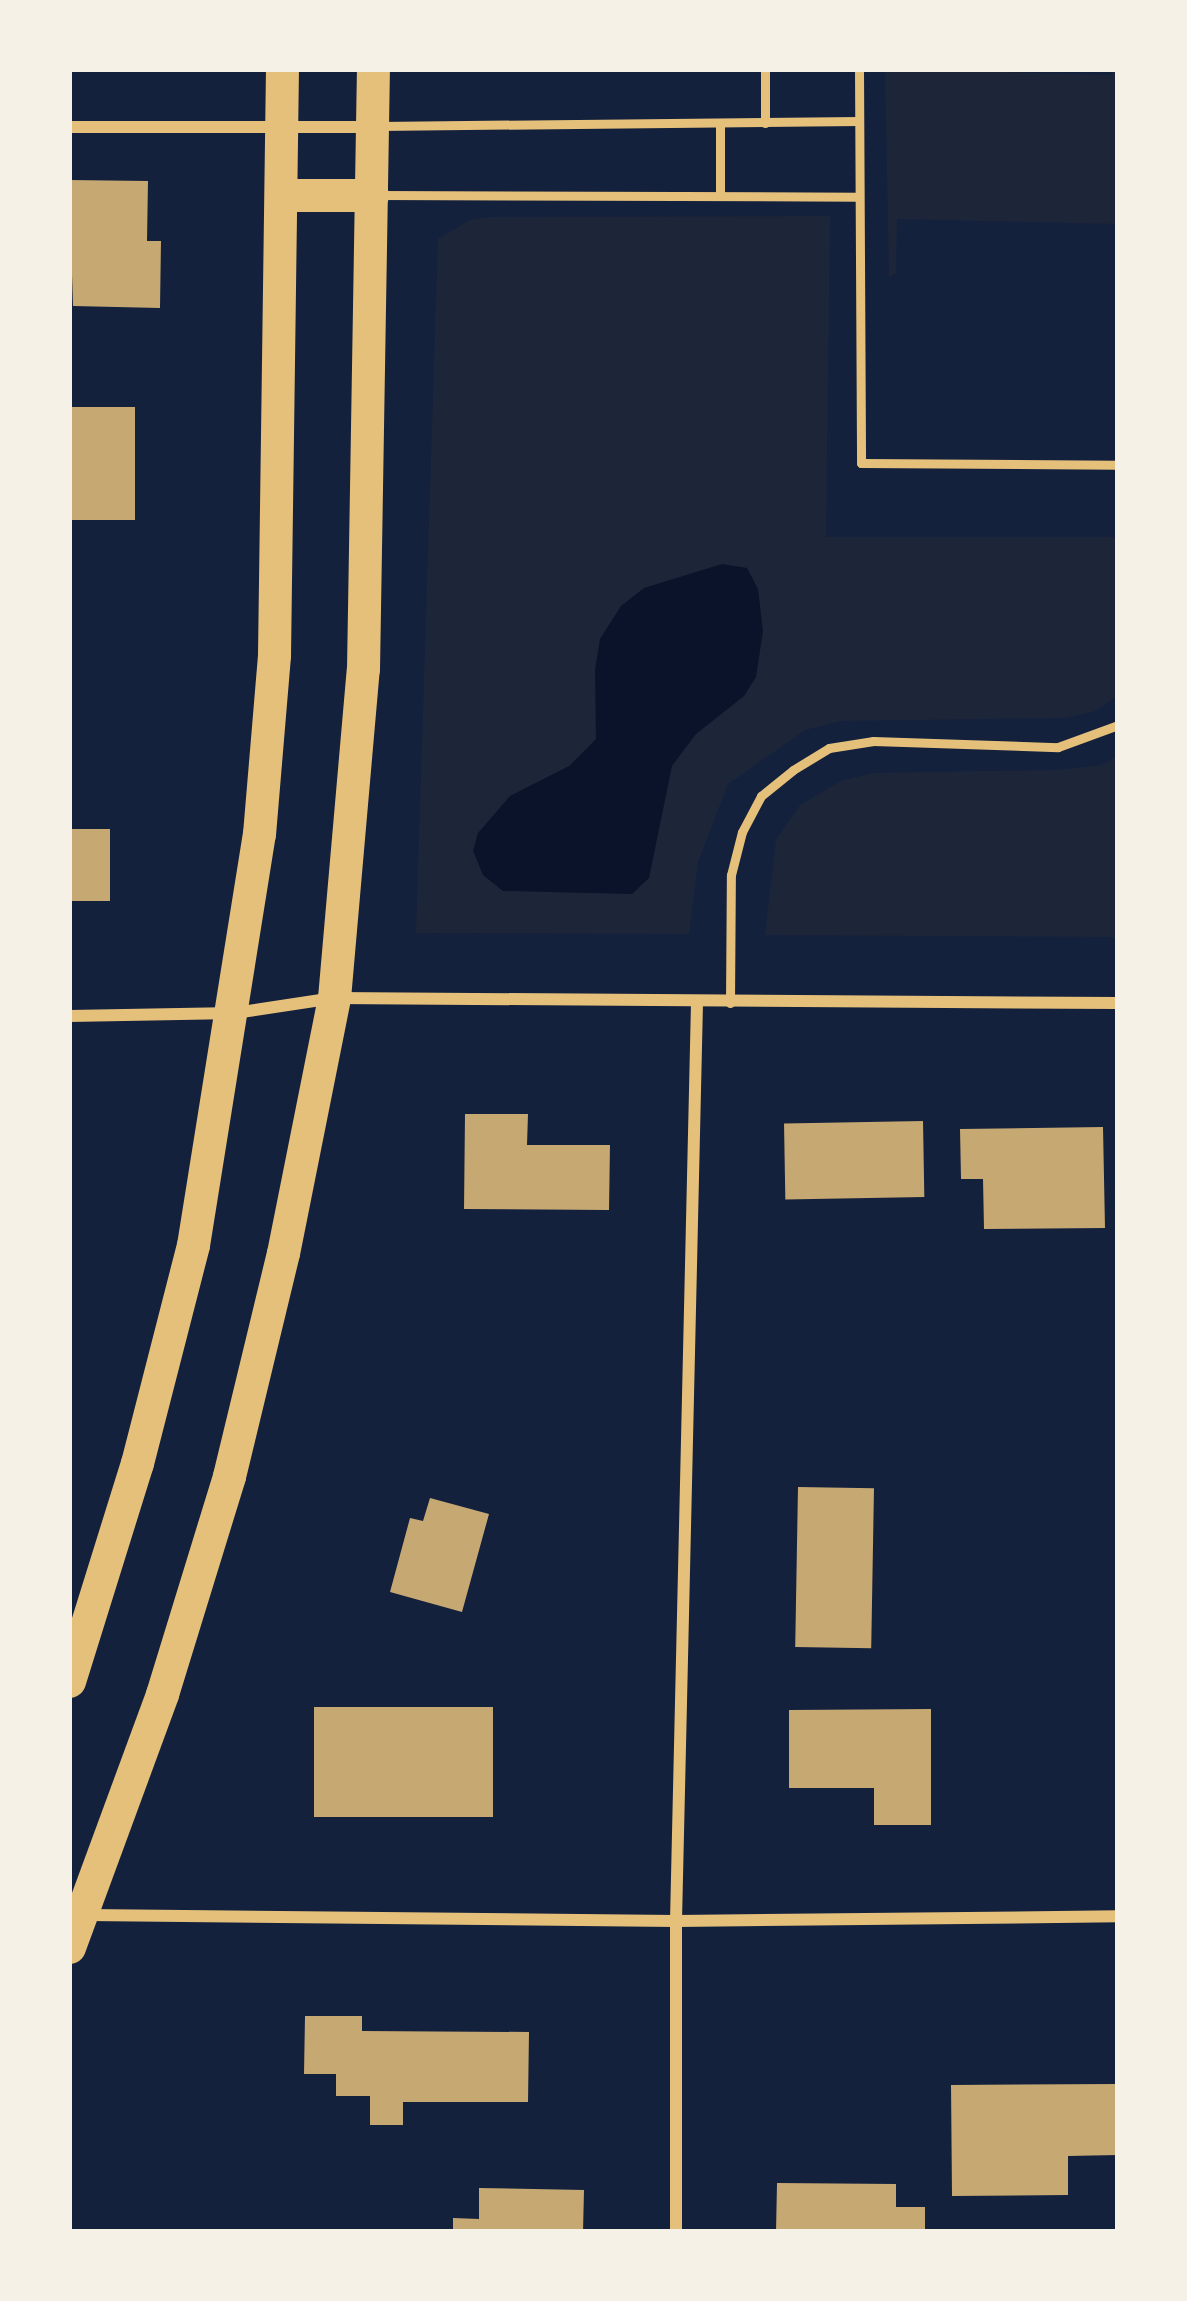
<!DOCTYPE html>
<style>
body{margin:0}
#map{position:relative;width:1187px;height:2301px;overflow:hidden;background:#14213d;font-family:Helvetica,sans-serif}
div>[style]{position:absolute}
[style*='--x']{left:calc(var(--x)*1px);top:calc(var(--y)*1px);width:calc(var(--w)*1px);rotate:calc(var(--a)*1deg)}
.green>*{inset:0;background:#1d2539}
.water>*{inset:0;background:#0b132b}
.building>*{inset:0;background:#c6a872;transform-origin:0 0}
.service>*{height:9px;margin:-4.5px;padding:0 4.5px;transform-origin:4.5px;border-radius:4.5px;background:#e5c07b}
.minor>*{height:12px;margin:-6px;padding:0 6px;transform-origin:6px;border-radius:6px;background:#e5c07b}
.trunk>*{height:33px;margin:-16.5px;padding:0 16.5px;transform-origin:16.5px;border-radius:16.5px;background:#e5c07b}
span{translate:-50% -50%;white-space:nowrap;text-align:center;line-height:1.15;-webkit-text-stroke:10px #f6f1e7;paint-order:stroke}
.frame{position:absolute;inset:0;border:72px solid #f6f1e7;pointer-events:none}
</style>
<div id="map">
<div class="green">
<i style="clip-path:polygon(885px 69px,1110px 75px,1118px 69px,1118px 224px,897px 219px,896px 273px,889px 277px)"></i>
<i style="clip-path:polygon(830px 216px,826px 537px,1118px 537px,1118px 696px,1093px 712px,1064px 718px,841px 721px,805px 730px,728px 784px,698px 862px,689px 934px,416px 933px,438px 239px,470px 220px,491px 217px)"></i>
<i style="clip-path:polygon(1118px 756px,1118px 937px,765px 935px,776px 840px,800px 805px,841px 781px,872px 773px,1055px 770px,1101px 765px)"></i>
</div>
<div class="water">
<i style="clip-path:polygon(722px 564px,747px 568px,758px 589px,763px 631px,756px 677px,744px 696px,696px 734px,672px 766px,649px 878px,632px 894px,503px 891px,483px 875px,473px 851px,478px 833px,510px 796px,569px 766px,596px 739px,595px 670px,600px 639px,621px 606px,644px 588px)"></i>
</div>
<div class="building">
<i style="clip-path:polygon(69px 180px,148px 181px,147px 241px,161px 241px,160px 308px,73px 306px)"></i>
<i style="left:69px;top:407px;width:66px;height:113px"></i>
<i style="left:69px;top:829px;width:41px;height:72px"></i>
<i style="clip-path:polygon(465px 1114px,528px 1114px,527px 1145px,610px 1145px,609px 1210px,464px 1209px)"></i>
<i style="left:923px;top:1121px;width:76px;height:139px;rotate:89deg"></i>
<i style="clip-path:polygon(1103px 1127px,1105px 1228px,984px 1229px,983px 1179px,961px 1179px,960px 1129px)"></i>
<i style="left:798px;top:1487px;width:76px;height:160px;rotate:1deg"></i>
<i style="clip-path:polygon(430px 1498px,489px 1514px,462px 1612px,390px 1592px,410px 1518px,423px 1521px)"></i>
<i style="left:314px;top:1707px;width:179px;height:110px"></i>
<i style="clip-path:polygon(931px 1709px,931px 1825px,874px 1825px,874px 1788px,789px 1788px,789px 1710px)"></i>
<i style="clip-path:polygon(305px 2016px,362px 2016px,362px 2031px,529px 2032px,528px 2102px,403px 2102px,403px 2125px,370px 2125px,370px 2096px,336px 2096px,336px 2074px,304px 2074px)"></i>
<i style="clip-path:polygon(1118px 2084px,1118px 2155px,1068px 2156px,1068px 2195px,952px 2196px,951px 2085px)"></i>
<i style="clip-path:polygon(777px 2183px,896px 2184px,896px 2207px,925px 2207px,925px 2232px,776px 2232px)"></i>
<i style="clip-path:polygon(479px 2188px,584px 2190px,583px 2232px,453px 2232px,453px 2218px,479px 2219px)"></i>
</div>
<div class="service">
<i style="--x:859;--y:69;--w:394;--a:89.7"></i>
<i style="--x:861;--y:463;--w:257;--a:0.4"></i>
<i style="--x:720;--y:123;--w:73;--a:90"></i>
<i style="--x:765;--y:123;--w:54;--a:-90"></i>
<i style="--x:378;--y:126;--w:481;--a:-0.6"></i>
<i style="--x:378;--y:195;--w:481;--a:0.2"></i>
<i style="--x:730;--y:1003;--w:128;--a:-89.6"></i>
<i style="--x:731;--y:875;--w:44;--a:-75.7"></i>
<i style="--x:742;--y:832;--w:41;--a:-62.2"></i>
<i style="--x:761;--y:796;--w:41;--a:-39.1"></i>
<i style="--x:793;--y:770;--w:42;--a:-31.4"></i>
<i style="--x:829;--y:748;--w:45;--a:-9"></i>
<i style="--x:873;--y:741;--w:185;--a:1.9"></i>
<i style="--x:1058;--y:747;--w:64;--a:-20.1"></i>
</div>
<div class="minor">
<i style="--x:69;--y:127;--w:299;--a:0"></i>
<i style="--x:69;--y:1016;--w:166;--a:-1"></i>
<i style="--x:235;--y:1013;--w:100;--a:-8.6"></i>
<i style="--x:334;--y:998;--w:784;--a:0.37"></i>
<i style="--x:87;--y:1915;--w:589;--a:0.58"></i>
<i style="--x:676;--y:1921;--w:442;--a:-0.6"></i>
<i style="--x:676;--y:2232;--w:311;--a:-90"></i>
<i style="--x:676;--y:1921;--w:918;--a:-88.69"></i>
</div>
<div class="trunk">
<i style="--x:281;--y:195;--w:91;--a:0"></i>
<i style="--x:69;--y:1681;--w:228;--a:-72.7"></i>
<i style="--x:137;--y:1463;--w:225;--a:-75.6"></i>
<i style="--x:193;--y:1245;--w:416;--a:-80.9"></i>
<i style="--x:259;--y:834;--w:180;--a:-85.2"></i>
<i style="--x:274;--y:655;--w:586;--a:-89.22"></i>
<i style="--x:69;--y:1947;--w:270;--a:-69.8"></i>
<i style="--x:162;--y:1694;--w:228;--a:-72.9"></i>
<i style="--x:229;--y:1476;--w:229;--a:-76.4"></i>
<i style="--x:283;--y:1253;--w:260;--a:-78.7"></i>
<i style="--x:334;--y:998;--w:330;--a:-85"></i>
<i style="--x:363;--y:669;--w:600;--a:-89.05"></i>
</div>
<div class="frame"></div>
</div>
